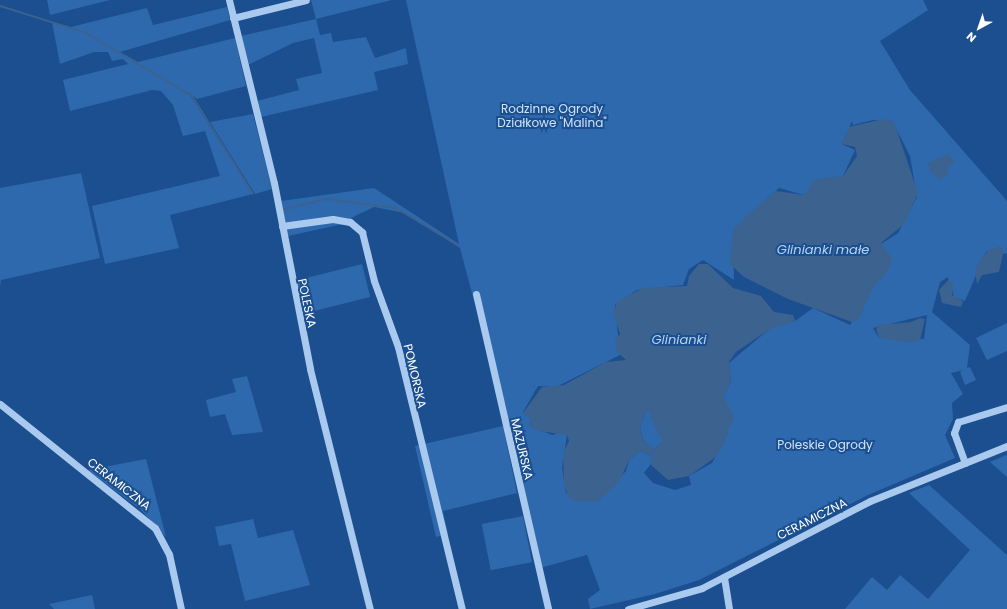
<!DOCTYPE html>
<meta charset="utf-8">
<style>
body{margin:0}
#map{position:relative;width:1007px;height:609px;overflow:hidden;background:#1b4f8f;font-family:Poppins,sans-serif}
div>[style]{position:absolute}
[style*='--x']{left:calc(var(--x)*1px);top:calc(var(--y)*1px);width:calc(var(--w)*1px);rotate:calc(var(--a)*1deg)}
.green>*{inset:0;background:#2e69ad;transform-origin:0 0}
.water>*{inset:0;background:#3c6290}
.stream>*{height:2px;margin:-1px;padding:0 1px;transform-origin:1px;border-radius:1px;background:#3c6290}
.minor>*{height:7px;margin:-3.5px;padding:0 3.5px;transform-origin:3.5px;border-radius:3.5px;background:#a9c9ee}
span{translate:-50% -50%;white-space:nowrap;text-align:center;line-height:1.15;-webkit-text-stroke:4px #1b4f8f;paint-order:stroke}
.park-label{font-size:12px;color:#cfe3fa}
.street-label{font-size:12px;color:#fff}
.water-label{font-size:13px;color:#b5d3f5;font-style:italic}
.north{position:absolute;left:959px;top:8px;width:40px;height:40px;-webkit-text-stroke:3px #1b4f8f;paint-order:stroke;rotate:220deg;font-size:11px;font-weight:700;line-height:16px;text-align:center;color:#fff}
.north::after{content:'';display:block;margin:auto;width:14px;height:18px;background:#fff;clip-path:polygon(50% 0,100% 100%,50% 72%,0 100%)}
</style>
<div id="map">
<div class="green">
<i style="clip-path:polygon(47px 0,110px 0,50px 15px)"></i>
<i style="clip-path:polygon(311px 0,392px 0,316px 19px,320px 35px,331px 33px,333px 42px,366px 37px,375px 58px,406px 48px,408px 64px,374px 72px,378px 90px,261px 117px,257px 101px,299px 90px,296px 79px,322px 73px,314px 38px,293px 43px,248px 65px,241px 36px,316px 19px)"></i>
<i style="clip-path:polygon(evenodd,406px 0,923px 0,928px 10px,880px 41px,910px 90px,1007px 201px,1007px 253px,1003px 254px,1001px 247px,986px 252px,965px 301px,954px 297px,948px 277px,940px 282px,932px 312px,970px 345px,967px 368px,970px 367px,976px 380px,965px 385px,960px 372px,964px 370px,951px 373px,963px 394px,952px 403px,953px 419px,945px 435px,955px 458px,868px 495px,699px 580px,655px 594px,590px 609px,588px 599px,600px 590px,587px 555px,540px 568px,505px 402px,500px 399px,460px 248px,405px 213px,374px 207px,351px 218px,352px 222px,288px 236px,281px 201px,374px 188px,459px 244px,406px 0,873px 120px,892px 121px,910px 156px,917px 197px,898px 233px,881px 244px,872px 289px,850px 325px,813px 308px,795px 321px,774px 325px,729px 363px,731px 382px,723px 396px,728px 432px,712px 463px,689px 476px,691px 485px,675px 490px,653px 483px,644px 473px,653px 461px,652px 456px,640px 451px,629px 460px,626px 471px,597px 502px,566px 493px,562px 467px,567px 435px,562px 432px,552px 435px,530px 426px,531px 419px,523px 412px,538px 386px,556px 387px,620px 355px,615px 305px,637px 290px,683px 285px,689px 269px,703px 260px,734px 280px,733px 230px,779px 188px,804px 195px,843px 176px,855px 150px,842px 144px,852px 121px,853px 125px,873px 120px,406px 0,927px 315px,924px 339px,879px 338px,873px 328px,927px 315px)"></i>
<i style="clip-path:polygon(227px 7px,230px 20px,120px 52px,138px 62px,235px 38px,246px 86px,197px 99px,188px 92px,253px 194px,170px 215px,179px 248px,105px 264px,92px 206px,220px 176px,205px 131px,183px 136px,173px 105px,161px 91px,152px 90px,70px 111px,63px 80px,128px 64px,123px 59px,112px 61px,108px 52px,94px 52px,60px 64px,52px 22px,71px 27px,147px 8px,153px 25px)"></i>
<i style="clip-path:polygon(253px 114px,272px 189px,255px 194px,210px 122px)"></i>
<i style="clip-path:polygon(81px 173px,100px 258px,1px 280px,0 287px,0 188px)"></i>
<i style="left:362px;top:264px;width:34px;height:68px;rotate:76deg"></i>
<i style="clip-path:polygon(1007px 323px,1007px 351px,987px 360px,976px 338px)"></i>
<i style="clip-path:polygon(247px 376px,263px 432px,232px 435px,225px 414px,210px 417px,206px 400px,236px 392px,232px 379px)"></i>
<i style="clip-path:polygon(652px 408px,651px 414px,661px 434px,661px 443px,654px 450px,643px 440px,640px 427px,645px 413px)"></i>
<i style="clip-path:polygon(503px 426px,517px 493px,443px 511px,448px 534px,436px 537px,415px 446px)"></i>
<i style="clip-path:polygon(1006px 455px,1007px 456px,1007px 477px,990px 462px)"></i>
<i style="clip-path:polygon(146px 459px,166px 537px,141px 510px,88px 470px)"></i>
<i style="clip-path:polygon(929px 485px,1007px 555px,1007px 609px,845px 609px,872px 577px,887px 590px,900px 575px,928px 599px,970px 550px,909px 493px)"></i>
<i style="left:523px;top:516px;width:47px;height:42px;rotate:79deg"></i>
<i style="clip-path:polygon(253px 519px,258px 538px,293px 530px,310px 585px,245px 601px,231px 544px,219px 546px,215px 527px)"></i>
<i style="clip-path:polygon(92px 595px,95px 609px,54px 609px,49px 604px)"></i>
</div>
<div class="water">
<i style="clip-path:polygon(883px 119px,894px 122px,918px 193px,904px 224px,881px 243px,892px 258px,889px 269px,872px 289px,859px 319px,852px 322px,788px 299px,744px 277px,730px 264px,733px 230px,745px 217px,776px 191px,804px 195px,815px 179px,843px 176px,857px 156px,855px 147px,842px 144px,849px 127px)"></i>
<i style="clip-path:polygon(948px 154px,955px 162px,948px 167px,947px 176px,941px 180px,930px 172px,928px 163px)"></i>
<i style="clip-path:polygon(1001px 247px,1003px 254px,999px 272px,982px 275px,977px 284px,975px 270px,982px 257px,990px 249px)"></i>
<i style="clip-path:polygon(evenodd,699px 264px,708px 264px,733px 288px,761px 296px,774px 312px,793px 315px,795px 321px,770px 329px,736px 352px,729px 362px,731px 382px,723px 396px,734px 416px,721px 450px,713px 459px,689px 476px,668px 480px,650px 464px,652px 456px,640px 451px,629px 460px,619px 482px,597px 502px,575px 501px,569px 498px,564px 485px,563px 453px,569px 441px,567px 435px,539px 431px,530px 426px,531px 419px,523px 413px,542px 387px,564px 385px,606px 362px,626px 360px,616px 351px,615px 340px,620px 334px,613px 312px,618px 301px,643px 288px,687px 286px,689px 276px,699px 264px,652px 409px,650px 417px,661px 438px,661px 443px,654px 450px,643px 440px,640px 427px,645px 413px,652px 409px)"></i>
<i style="clip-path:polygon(949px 279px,953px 285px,952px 295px,963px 301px,961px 307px,942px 303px,939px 290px)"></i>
<i style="clip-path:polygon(920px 318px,925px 319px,920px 340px,912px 343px,879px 338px,876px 329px,879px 325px,911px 322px)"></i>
</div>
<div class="stream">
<i style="--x:0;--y:6;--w:90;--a:17.4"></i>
<i style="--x:86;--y:33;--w:123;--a:30.7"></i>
<i style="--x:192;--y:96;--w:115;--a:58.1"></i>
<i style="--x:285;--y:209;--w:43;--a:-13.4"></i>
<i style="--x:327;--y:199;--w:70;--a:7.4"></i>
<i style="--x:396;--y:208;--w:74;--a:31.1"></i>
</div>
<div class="minor">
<i style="--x:229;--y:0;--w:188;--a:76.2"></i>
<i style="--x:274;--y:183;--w:189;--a:79"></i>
<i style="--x:310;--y:369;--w:247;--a:76"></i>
<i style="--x:233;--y:18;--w:75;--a:-13.9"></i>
<i style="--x:282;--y:226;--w:51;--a:-7.8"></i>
<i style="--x:333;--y:219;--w:17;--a:10"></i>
<i style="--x:350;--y:222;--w:16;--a:40"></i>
<i style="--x:362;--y:232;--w:50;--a:76.2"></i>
<i style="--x:374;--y:281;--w:70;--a:70"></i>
<i style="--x:398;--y:347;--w:270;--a:76.3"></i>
<i style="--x:476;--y:294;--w:323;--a:77.1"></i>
<i style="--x:0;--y:404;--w:198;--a:38.7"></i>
<i style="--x:155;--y:528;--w:30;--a:62"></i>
<i style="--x:169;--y:554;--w:56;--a:77.7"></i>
<i style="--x:965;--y:463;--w:32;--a:-110"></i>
<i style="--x:954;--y:433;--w:12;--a:-70"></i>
<i style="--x:958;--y:422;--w:51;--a:-17"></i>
<i style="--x:724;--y:577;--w:32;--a:81"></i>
<i style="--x:628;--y:609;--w:77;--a:-15.8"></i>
<i style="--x:702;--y:588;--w:189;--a:-27.4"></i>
<i style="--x:870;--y:501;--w:148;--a:-21.9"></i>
</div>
<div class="park-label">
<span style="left:552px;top:116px">Rodzinne Ogrody<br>Działkowe "Malina"</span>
<span style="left:825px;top:445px">Poleskie Ogrody</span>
</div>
<div class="street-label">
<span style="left:307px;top:303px;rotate:78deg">POLESKA</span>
<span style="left:415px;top:376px;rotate:77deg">POMORSKA</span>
<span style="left:522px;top:449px;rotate:77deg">MAZURSKA</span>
<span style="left:119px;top:484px;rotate:38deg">CERAMICZNA</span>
<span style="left:812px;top:519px;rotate:-27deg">CERAMICZNA</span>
</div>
<div class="water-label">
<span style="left:823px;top:250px">Glinianki małe</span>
<span style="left:679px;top:340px">Glinianki</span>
</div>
<div class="north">N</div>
</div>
